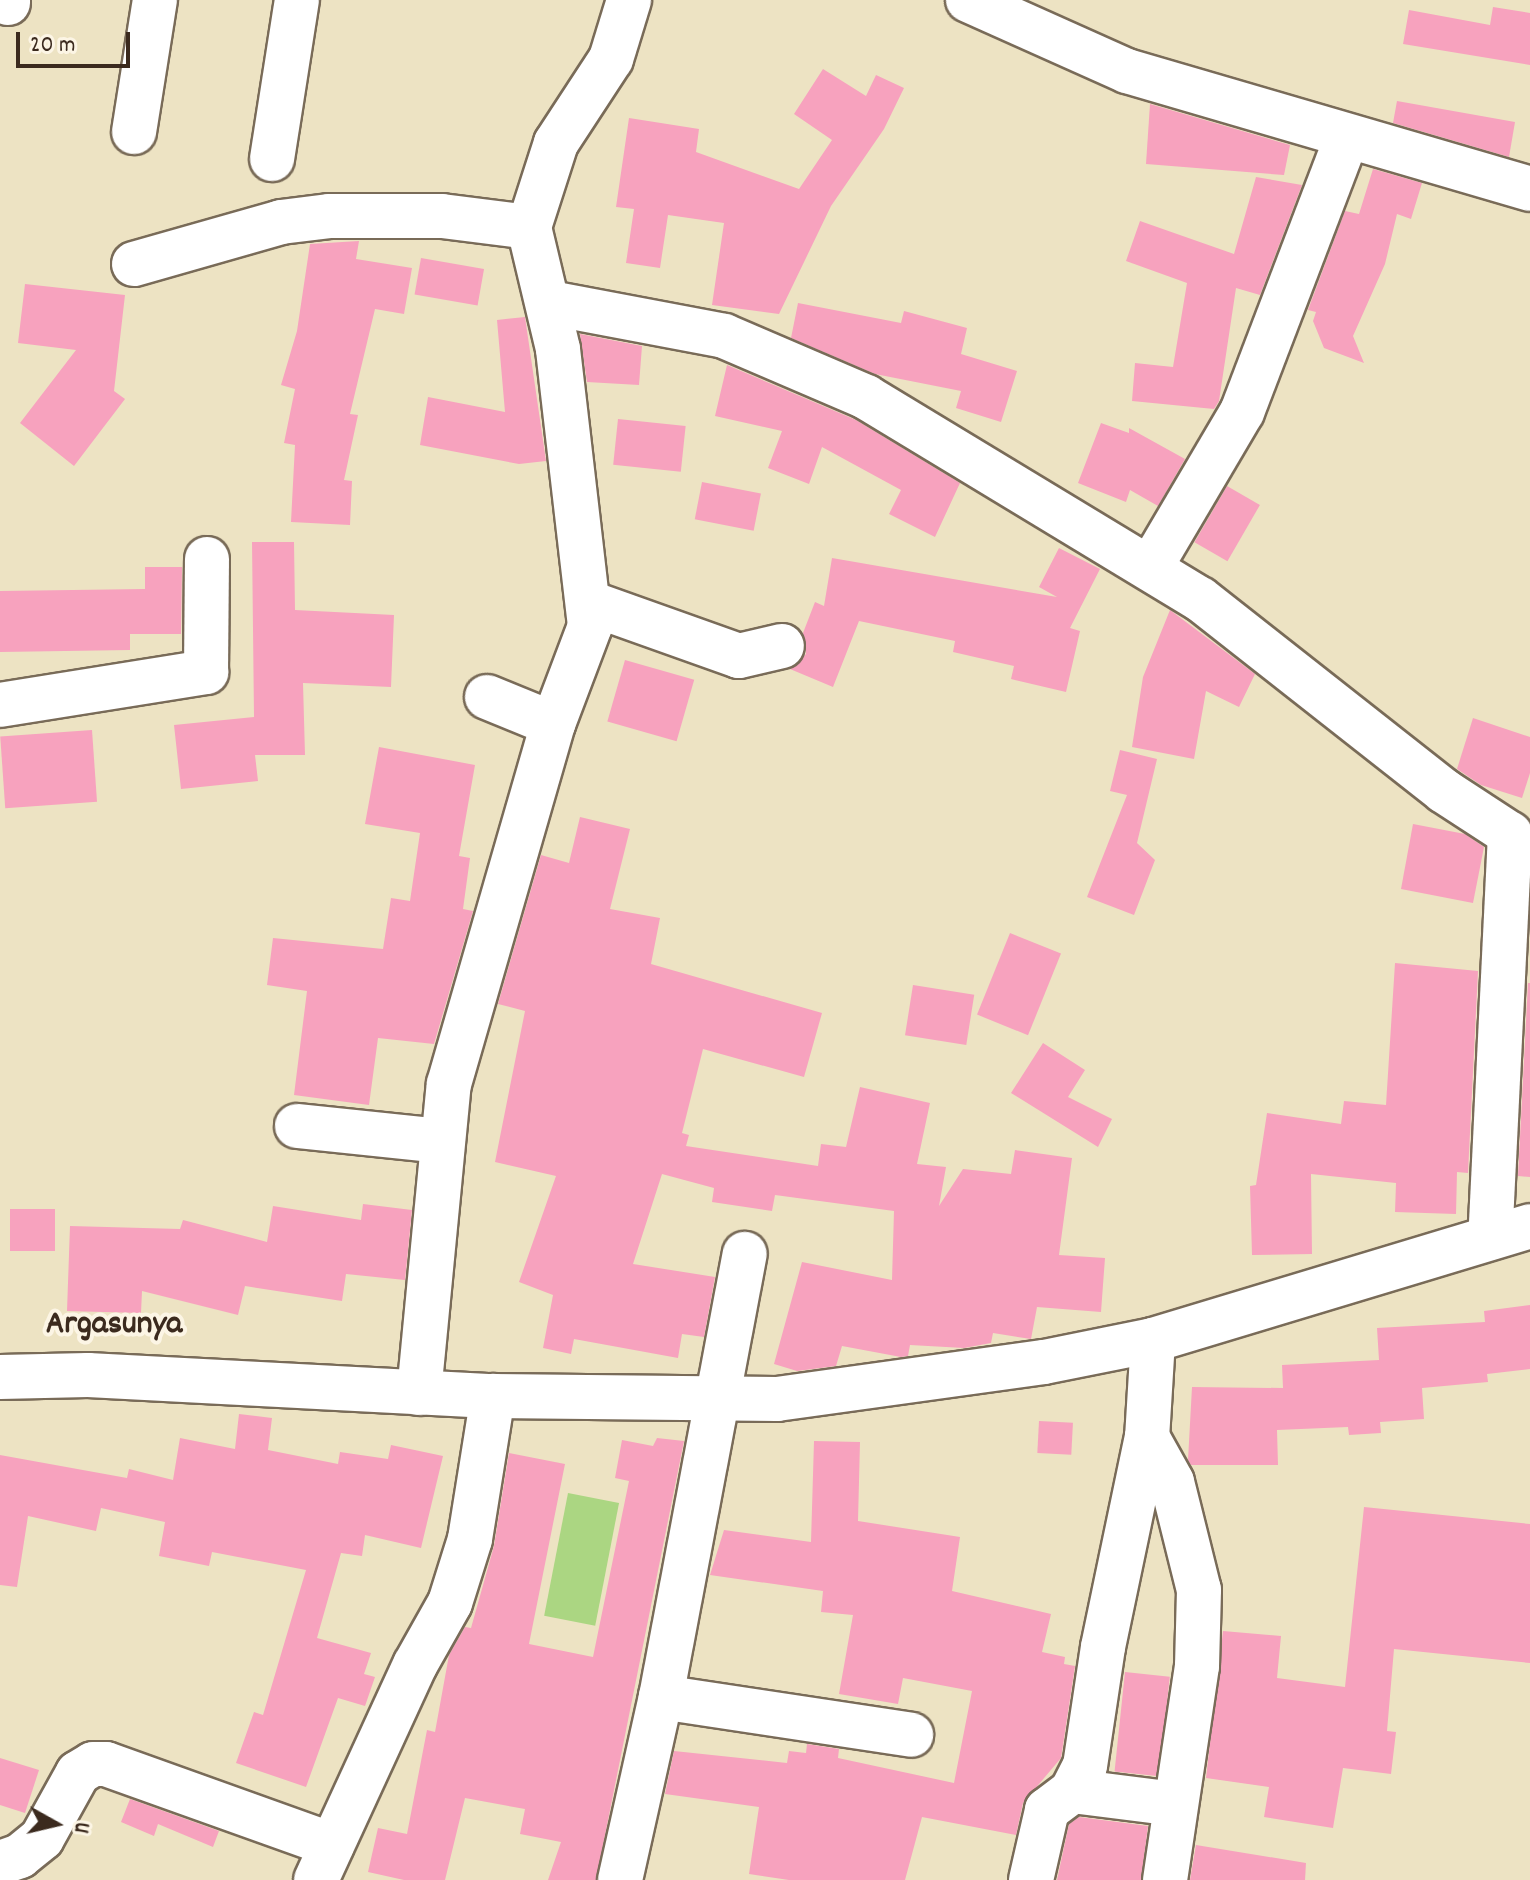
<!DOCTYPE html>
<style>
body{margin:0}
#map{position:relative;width:1530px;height:1880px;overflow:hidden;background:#ede3c3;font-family:Dekko,sans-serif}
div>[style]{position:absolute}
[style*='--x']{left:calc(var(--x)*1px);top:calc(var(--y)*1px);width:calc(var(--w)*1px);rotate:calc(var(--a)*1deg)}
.green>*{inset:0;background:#abd682;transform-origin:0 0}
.building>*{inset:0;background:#f7a2be;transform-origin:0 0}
.roads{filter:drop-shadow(2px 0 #796b58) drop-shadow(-2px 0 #796b58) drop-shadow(0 2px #796b58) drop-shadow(0 -2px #796b58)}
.minor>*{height:44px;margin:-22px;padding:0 22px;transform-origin:22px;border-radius:22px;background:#fff}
span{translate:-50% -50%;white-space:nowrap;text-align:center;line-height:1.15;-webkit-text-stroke:8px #fcf5e5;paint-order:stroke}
.quarter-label{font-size:34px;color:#3b2a1e;font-weight:700}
.north{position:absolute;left:16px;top:1784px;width:80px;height:80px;-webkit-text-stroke:6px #fcf5e5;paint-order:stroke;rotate:98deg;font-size:22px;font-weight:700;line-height:32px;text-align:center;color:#3b2a1e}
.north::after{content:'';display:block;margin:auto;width:28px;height:36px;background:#3b2a1e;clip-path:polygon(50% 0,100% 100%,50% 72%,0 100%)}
.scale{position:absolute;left:16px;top:32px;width:114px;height:36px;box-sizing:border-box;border:4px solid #3b2a1e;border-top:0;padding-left:10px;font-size:24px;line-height:28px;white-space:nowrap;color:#3b2a1e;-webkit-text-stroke:6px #fcf5e5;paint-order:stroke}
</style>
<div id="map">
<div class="green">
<i style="left:568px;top:1493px;width:52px;height:125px;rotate:11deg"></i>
</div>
<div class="building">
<i style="clip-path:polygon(1493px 7px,1530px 13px,1530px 65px,1403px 44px,1409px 10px,1490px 25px)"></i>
<i style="clip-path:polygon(823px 69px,866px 96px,876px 75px,904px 88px,884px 129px,831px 206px,779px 314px,712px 305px,724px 223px,668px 215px,660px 268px,626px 263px,634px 209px,616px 207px,629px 118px,699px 129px,696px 152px,799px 189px,832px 140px,794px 114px)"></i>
<i style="clip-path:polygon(1397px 101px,1515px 122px,1509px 157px,1393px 123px)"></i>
<i style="clip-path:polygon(1150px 104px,1290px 145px,1284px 175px,1146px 164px)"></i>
<i style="clip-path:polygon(1373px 169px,1422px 183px,1411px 219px,1397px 214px,1385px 264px,1353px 336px,1364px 363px,1324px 348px,1313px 321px,1316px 312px,1308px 310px,1345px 211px,1359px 214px)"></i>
<i style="clip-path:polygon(1256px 177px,1302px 185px,1260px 295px,1236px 288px,1219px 401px,1214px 409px,1132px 401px,1135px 363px,1173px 367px,1187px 283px,1126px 261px,1140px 221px,1234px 254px)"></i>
<i style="clip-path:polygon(359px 241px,356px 259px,412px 268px,404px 314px,375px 309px,350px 414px,358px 415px,344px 480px,352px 481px,350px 525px,291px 522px,295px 445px,284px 443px,295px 389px,281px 385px,297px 331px,310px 244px)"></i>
<i style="left:421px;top:258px;width:64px;height:37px;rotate:10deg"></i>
<i style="clip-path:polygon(25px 284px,125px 295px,114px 391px,125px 399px,74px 466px,20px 423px,76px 350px,18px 343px)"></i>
<i style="clip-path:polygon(798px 303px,901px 323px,904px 311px,967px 328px,961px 354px,1017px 371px,1001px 422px,956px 408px,961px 391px,875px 374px,791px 338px)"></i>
<i style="clip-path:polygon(525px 317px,546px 461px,519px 464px,420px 445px,428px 397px,505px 412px,497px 320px)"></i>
<i style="clip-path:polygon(580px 334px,642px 346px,639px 385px,587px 382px)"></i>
<i style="clip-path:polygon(727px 365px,856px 420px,960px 483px,935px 537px,889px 514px,901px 490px,822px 447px,809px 484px,768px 468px,782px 431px,715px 416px)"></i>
<i style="left:618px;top:419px;width:68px;height:46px;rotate:6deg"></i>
<i style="clip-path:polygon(1101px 423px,1129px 433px,1129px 428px,1185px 459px,1158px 506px,1130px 490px,1126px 502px,1078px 483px)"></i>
<i style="left:702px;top:482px;width:60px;height:38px;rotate:11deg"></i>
<i style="left:1227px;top:486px;width:38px;height:65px;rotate:30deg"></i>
<i style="clip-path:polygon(252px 542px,294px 542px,295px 610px,394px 615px,391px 687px,303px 683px,305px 755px,255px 755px,258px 781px,181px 789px,174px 725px,254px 717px)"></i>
<i style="clip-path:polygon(1059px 548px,1100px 569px,1070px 628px,1080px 631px,1066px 692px,1011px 679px,1014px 666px,953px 652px,955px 641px,859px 621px,833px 687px,790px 669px,806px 654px,803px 633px,815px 602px,824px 606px,832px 558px,1057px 597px,1039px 587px)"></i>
<i style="clip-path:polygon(145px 567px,182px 567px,181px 634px,130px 634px,130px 650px,0 652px,0 591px,145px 589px)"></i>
<i style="clip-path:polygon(1170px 610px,1255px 674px,1239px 707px,1206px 691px,1194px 759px,1132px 747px,1143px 677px)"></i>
<i style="left:625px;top:660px;width:72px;height:64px;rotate:16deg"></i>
<i style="clip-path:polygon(1473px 718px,1530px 737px,1530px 773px,1522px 798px,1481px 785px,1457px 769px)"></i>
<i style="left:92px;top:730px;width:72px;height:92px;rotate:86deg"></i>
<i style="clip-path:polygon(379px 747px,475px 765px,459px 856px,470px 858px,463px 909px,473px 911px,434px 1044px,378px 1038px,369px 1105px,294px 1095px,307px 991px,267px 985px,273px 938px,383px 949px,391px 898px,410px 901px,420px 833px,365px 824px)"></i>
<i style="clip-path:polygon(1120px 750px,1157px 759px,1137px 843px,1155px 860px,1134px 915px,1087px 897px,1127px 795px,1110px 791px)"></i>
<i style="clip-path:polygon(580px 817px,630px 829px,610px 909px,660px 918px,651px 964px,822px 1013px,804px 1077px,703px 1049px,682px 1133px,689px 1135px,686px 1146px,818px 1166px,821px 1144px,846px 1147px,860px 1087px,930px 1103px,917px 1164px,946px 1167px,939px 1206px,963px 1169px,1011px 1174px,1015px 1150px,1072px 1158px,1059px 1255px,1105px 1258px,1101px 1312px,1037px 1307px,1031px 1339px,993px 1333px,991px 1343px,964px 1348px,910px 1345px,908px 1356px,901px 1357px,842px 1346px,836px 1366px,797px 1371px,774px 1364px,802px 1262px,892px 1280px,894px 1211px,775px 1195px,772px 1211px,712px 1202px,714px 1188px,662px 1174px,633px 1264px,715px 1277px,704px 1337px,682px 1334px,678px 1358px,574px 1339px,571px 1354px,543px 1348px,553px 1295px,519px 1282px,556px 1176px,495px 1162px,525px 1011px,498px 1004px,541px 855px,569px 863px)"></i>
<i style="clip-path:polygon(1413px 824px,1465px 834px,1484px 847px,1473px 903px,1401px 889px)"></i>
<i style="left:1010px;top:933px;width:55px;height:88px;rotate:22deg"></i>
<i style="clip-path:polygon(1395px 963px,1478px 971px,1468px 1173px,1457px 1172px,1456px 1214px,1395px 1212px,1396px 1183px,1311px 1174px,1312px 1254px,1252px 1255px,1250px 1186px,1256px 1185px,1267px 1113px,1341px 1124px,1344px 1101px,1386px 1105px)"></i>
<i style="clip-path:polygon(1528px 983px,1530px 983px,1530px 1177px,1518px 1176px)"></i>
<i style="left:913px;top:985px;width:62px;height:51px;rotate:9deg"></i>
<i style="clip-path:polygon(1043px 1043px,1085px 1070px,1068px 1097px,1112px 1119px,1098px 1147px,1011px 1093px)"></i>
<i style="clip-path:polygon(363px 1204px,412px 1210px,405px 1280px,346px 1274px,342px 1301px,245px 1286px,238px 1315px,142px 1291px,141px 1313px,67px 1311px,70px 1226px,180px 1229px,183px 1220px,267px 1242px,273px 1206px,361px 1220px)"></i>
<i style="left:55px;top:1209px;width:42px;height:45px;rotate:90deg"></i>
<i style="clip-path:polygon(1530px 1305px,1530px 1369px,1487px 1374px,1488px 1382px,1422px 1388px,1424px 1419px,1380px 1422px,1381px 1433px,1349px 1435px,1348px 1427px,1277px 1430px,1278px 1465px,1191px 1465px,1188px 1460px,1192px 1387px,1283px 1388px,1282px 1365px,1379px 1360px,1377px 1328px,1485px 1322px,1484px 1311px)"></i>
<i style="clip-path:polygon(239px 1414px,272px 1418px,268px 1450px,338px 1464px,340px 1452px,388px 1459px,391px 1445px,443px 1456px,421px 1548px,365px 1535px,362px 1556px,341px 1553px,317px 1638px,371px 1653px,364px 1674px,375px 1677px,365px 1706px,338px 1698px,306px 1787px,236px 1763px,254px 1712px,263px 1715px,306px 1570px,212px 1552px,209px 1566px,159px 1556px,165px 1522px,101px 1508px,96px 1531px,28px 1516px,17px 1587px,0 1585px,0 1455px,127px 1478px,129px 1469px,173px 1480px,180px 1438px,235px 1449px)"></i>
<i style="left:1039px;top:1421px;width:34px;height:32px;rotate:3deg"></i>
<i style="clip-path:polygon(657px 1438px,684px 1441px,596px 1880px,548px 1880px,561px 1842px,520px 1834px,525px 1809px,465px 1798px,445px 1880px,404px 1880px,368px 1872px,378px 1828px,407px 1834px,427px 1730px,435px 1732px,449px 1655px,465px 1627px,471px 1628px,494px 1546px,509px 1453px,565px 1464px,529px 1644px,593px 1657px,629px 1481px,615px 1478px,622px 1440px,653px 1446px)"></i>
<i style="clip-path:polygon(814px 1441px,860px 1442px,858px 1521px,960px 1537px,952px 1591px,1051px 1614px,1042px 1652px,1065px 1657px,1064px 1664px,1075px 1666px,1061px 1758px,1023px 1803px,1016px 1835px,922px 1817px,905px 1880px,789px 1880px,749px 1874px,759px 1807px,665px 1794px,674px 1751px,787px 1763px,789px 1751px,806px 1753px,807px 1744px,839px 1749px,838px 1758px,954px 1783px,972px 1691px,903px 1678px,898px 1704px,839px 1694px,853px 1615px,821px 1612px,823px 1591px,710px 1575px,724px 1530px,811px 1542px)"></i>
<i style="clip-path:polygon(1364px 1507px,1530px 1524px,1530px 1663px,1394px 1649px,1387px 1731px,1396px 1732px,1391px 1774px,1343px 1768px,1333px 1828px,1264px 1817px,1269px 1787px,1206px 1778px,1223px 1631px,1281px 1636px,1277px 1678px,1345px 1687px)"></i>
<i style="left:1125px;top:1672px;width:45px;height:100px;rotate:6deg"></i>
<i style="clip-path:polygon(0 1758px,39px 1770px,25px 1813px,0 1805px)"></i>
<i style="clip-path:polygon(130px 1799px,219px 1831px,213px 1847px,158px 1824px,154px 1836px,121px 1822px)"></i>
<i style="clip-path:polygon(1079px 1817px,1148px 1826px,1141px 1880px,1057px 1880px,1069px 1824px)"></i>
<i style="clip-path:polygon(1196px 1845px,1306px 1863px,1305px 1880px,1190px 1880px)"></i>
</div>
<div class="roads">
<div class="minor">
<i style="--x:968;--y:0;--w:174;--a:24.1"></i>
<i style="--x:1127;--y:71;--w:420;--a:16.3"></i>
<i style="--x:8;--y:3;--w:3;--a:-90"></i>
<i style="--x:134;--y:132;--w:134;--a:-81"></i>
<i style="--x:272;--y:159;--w:161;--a:-81.1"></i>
<i style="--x:134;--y:264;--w:153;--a:-15.9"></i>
<i style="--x:281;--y:222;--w:48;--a:-7.1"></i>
<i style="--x:329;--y:216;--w:113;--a:0"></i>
<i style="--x:442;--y:216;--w:88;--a:7.2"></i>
<i style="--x:550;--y:303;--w:177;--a:10.7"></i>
<i style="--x:724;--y:336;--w:155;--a:23.2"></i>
<i style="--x:866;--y:397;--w:390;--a:31.2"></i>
<i style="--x:1200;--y:599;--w:310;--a:38.2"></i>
<i style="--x:1444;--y:791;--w:79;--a:33.1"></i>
<i style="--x:1510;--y:834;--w:404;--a:92.8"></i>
<i style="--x:1150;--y:568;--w:181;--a:-59.5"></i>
<i style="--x:1242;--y:412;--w:292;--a:-69.1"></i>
<i style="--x:590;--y:603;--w:158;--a:19.6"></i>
<i style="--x:739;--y:656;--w:44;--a:-13.1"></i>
<i style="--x:487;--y:697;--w:71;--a:22.2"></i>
<i style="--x:0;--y:705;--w:209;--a:-9.1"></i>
<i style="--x:206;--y:672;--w:113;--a:-89.5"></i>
<i style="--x:297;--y:1126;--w:146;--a:5.9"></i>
<i style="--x:1153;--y:1340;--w:97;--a:93.5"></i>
<i style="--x:1147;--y:1437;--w:51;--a:60.9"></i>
<i style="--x:1172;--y:1482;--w:111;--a:76"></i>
<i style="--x:1199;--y:1590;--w:76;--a:91.5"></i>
<i style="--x:1197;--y:1666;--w:216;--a:98.5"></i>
<i style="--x:0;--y:1377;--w:88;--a:-1.3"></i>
<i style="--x:88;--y:1375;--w:406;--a:3"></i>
<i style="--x:493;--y:1396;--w:284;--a:0.6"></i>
<i style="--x:777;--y:1399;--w:270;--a:-7.9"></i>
<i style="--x:1044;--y:1362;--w:111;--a:-11.4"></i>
<i style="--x:1153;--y:1340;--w:394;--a:-16.8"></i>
<i style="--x:419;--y:1393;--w:310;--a:-84.5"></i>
<i style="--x:449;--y:1084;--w:375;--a:-73.9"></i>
<i style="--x:553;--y:724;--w:105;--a:-69.3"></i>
<i style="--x:590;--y:626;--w:279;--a:-96.6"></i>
<i style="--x:558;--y:349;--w:125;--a:-103.4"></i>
<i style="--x:529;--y:227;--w:88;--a:-72.2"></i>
<i style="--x:556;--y:143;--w:100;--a:-56.8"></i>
<i style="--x:611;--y:59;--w:62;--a:-73"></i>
<i style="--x:661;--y:1697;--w:253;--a:8.6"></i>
<i style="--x:1072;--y:1791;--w:104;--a:7.2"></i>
<i style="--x:0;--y:1863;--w:21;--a:-19"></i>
<i style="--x:20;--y:1856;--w:28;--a:-39"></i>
<i style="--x:42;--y:1838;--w:74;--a:-61"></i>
<i style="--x:78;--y:1773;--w:17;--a:-31"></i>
<i style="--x:93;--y:1764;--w:13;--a:0"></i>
<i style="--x:106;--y:1764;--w:240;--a:19.7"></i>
<i style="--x:316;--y:1880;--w:237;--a:-65.3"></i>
<i style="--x:415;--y:1665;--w:71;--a:-60.6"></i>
<i style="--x:450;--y:1603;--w:67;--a:-72.6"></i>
<i style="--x:470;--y:1539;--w:145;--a:-80.9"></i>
<i style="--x:620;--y:1880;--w:188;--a:-77.4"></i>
<i style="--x:661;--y:1697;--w:451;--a:-79.3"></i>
<i style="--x:1031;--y:1880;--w:72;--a:-77.1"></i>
<i style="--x:1047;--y:1810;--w:31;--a:-37"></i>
<i style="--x:1072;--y:1791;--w:28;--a:-63"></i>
<i style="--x:1085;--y:1766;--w:120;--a:-81.4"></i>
<i style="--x:1103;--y:1647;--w:215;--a:-78.2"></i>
</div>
</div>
<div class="quarter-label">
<span style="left:114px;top:1326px">Argasunya</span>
</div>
<div class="north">U</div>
<div class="scale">20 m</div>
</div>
